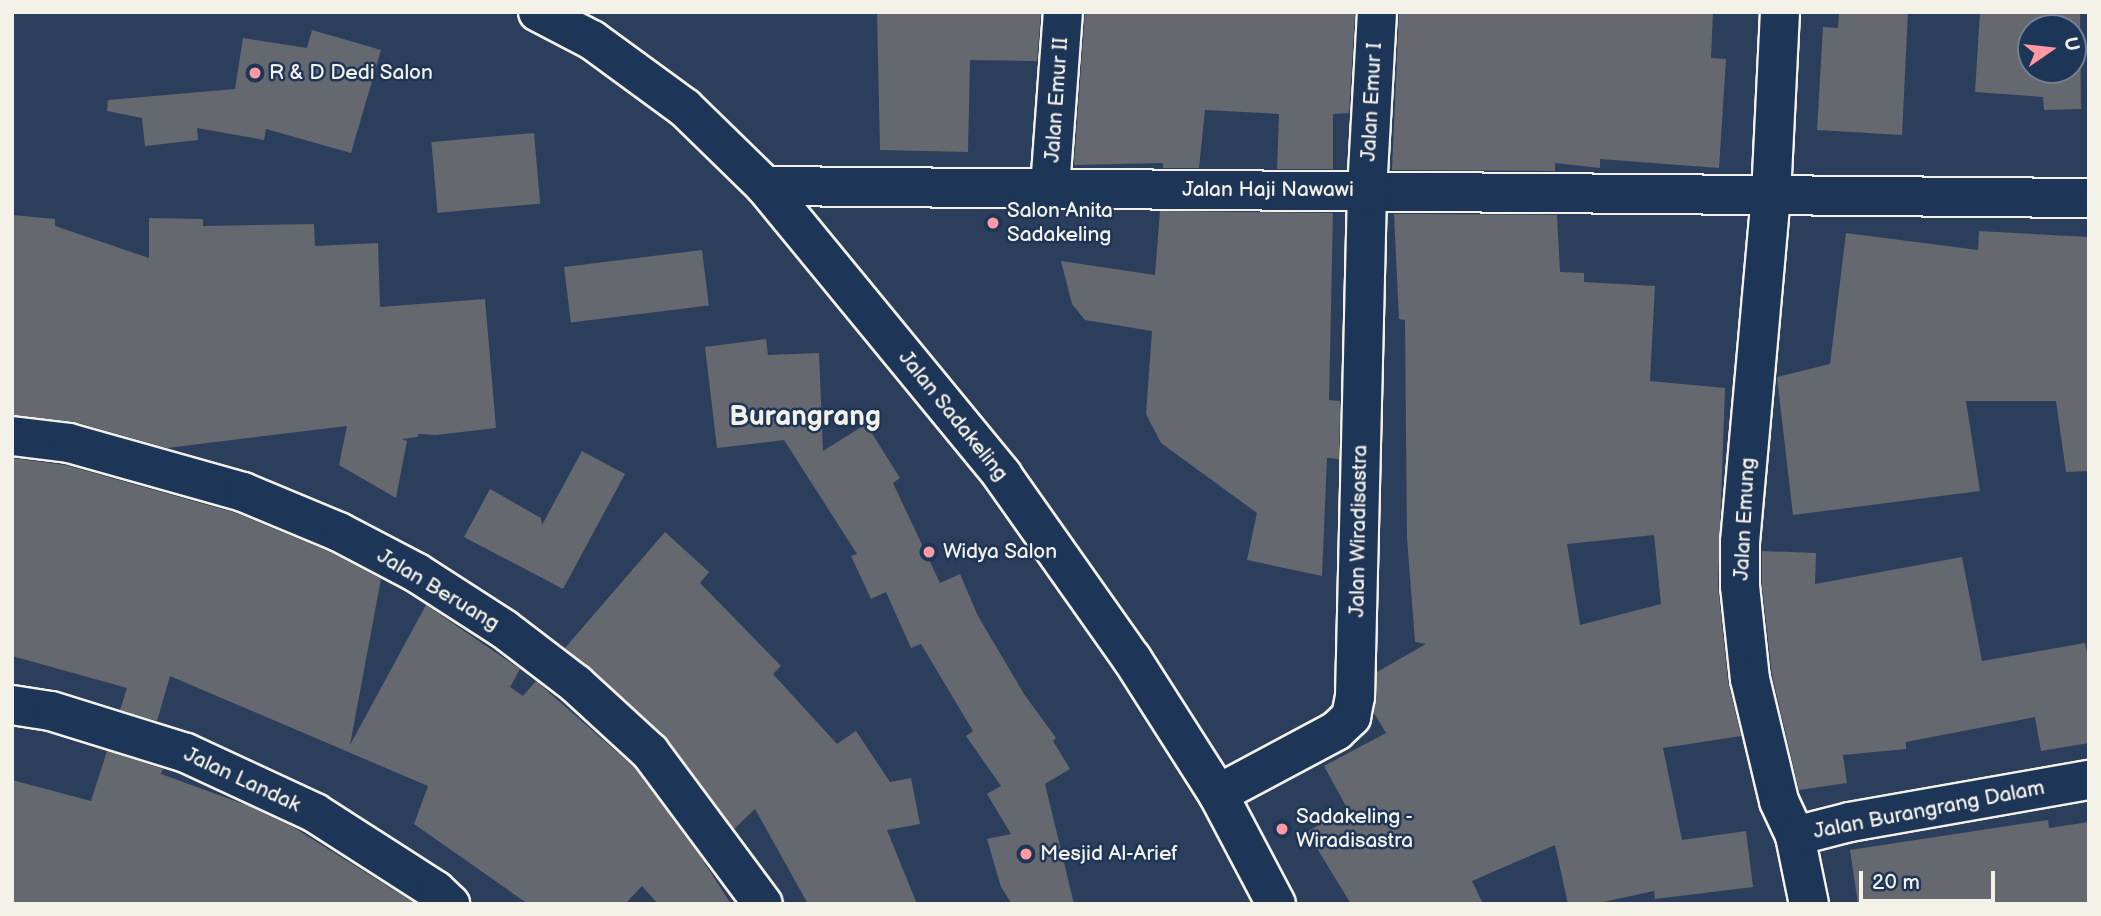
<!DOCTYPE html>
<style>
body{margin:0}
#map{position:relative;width:2101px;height:916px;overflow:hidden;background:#2b3f5c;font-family:"Balsamiq Sans",sans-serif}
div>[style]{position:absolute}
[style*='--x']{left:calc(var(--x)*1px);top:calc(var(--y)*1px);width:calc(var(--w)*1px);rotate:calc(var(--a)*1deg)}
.building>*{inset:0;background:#65686f;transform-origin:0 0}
.roads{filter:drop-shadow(2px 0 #f4f1e8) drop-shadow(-2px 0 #f4f1e8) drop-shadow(0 2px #f4f1e8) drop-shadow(0 -2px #f4f1e8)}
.minor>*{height:38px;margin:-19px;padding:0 19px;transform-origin:19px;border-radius:19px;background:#1d3557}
.tertiary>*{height:38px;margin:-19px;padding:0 19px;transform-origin:19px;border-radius:19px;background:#1d3557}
.dots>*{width:19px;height:19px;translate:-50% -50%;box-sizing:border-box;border:4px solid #1d3557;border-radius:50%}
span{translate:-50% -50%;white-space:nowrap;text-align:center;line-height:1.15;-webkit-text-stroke:5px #1d3557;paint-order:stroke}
.poi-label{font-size:21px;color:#f4f1e8}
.left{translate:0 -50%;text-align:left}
.street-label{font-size:21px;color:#f4f1e8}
.district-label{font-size:28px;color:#f4f1e8;font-weight:700}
.frame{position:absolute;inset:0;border:14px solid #f4f1e8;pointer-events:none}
.north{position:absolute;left:2017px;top:14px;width:70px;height:70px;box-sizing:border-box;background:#1d3557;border:2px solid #738091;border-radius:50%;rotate:76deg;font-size:19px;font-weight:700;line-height:28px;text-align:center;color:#f4f1e8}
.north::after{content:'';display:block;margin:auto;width:24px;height:32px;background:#ff9aa2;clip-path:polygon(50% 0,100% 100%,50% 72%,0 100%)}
.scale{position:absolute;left:1859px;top:871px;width:136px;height:32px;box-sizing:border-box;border:4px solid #f4f1e8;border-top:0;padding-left:9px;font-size:21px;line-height:24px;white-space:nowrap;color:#f4f1e8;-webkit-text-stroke:5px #1d3557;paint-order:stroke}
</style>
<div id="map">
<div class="building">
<i style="clip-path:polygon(877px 12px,1041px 12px,1037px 61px,970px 60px,968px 152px,880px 150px)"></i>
<i style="clip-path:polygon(1085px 12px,1355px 12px,1349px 113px,1333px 114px,1333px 169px,1277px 169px,1279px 114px,1205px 110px,1199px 168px,1163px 168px,1163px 163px,1074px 165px)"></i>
<i style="clip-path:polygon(1399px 12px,1713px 12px,1711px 58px,1726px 59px,1719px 168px,1600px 159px,1600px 168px,1555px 163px,1555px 171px,1392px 170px)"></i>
<i style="clip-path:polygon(1839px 12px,1908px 12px,1902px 135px,1817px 130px,1823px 27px,1838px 28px)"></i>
<i style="clip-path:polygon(evenodd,1980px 12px,2080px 12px,2081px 109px,2044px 110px,2043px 97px,1975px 92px,1980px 12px,2031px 28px,2073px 28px,2073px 70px,2031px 70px,2031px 28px)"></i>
<i style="clip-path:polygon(312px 30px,381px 50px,351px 153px,266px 129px,264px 140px,197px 128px,198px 140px,145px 146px,142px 118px,107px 111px,108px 100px,235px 89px,243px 38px,307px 48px)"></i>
<i style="left:534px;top:133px;width:71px;height:103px;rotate:85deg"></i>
<i style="clip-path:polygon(1160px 211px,1333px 213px,1329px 400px,1340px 401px,1339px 459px,1327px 458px,1322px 576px,1247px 560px,1257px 513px,1161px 443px,1146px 414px,1152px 331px,1085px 320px,1072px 304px,1061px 261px,1155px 275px)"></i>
<i style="clip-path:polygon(evenodd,1394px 214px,1557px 215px,1560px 272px,1584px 273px,1584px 282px,1655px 286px,1650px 381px,1725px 388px,1718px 586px,1728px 682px,1741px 736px,1663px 748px,1682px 840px,1746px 831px,1753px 887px,1655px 899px,1654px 891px,1594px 904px,1568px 904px,1555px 845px,1472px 881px,1483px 904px,1351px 904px,1307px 832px,1347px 808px,1324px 766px,1386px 733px,1374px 713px,1377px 672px,1426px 644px,1415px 642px,1407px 538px,1405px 320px,1399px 319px,1394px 214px,1654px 535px,1661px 604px,1580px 625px,1567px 544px,1654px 535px)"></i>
<i style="clip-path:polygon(12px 215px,55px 219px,55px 226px,149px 258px,149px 218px,203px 219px,203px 226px,314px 224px,315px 246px,378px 243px,380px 307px,485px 299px,496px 428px,436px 435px,418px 434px,418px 437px,402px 439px,407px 441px,396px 498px,339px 465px,347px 426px,167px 448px,75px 422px,12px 415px)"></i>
<i style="clip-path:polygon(1979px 231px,2089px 237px,2089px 471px,2066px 472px,2056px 401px,1966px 401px,1980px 491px,1793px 515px,1777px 377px,1830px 364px,1846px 233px,1978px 250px)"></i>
<i style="left:702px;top:250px;width:56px;height:139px;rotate:83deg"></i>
<i style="clip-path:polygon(766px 339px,768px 355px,819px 353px,823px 451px,866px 424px,900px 478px,893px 483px,940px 583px,960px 574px,978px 616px,1024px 694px,1056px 738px,1053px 741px,1070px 769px,1045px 784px,1074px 904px,1012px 904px,1001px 887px,987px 839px,1011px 834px,987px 794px,1001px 786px,966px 736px,973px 731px,921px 644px,911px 648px,886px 592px,871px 599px,851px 556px,857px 554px,784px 440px,717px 448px,705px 347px)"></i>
<i style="clip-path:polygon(582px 451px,625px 474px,563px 589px,464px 537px,490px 489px,541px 518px,542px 525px)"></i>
<i style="clip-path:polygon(12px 458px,65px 465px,236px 513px,330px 552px,381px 579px,350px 745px,426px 605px,520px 669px,510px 687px,523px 696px,536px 681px,634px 767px,702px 859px,731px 904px,658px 904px,642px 886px,625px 904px,528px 904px,414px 824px,428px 786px,170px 676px,157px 721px,120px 710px,127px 688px,12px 656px)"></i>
<i style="clip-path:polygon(665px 532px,709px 572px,700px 583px,781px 666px,773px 674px,837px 744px,856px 731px,890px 782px,911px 778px,920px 824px,887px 830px,917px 904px,808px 904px,755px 809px,734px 829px,665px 736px,565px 648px)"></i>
<i style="clip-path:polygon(1762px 551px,1816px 553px,1815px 584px,1962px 557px,1982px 661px,2085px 643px,2089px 663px,2089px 743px,2041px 751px,2035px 717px,1906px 742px,1906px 749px,1843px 755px,1847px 783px,1799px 790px,1772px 675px,1762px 585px)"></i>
<i style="clip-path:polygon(107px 751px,163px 769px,161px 774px,249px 806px,293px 827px,416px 904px,12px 904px,12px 780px,91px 801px)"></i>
<i style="clip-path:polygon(2048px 820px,2049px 828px,2089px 822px,2089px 904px,1858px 904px,1850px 850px)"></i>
</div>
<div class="roads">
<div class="minor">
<i style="--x:1780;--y:12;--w:183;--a:92.8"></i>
<i style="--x:1771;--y:195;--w:348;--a:95.1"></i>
<i style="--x:1740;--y:542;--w:44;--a:90"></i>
<i style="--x:1740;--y:586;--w:94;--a:83.9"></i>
<i style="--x:1750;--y:679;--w:125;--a:76.6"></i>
<i style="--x:1779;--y:801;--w:38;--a:65"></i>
<i style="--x:1795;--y:836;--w:69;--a:78.4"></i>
<i style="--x:765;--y:186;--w:1324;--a:0.52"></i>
<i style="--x:1050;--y:188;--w:176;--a:-85.8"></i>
<i style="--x:12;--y:436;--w:57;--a:7"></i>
<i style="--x:69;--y:443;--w:181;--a:15.7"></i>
<i style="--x:243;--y:492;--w:104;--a:22.6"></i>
<i style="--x:339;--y:532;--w:88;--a:27.7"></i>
<i style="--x:417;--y:573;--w:103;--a:32.8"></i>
<i style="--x:504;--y:629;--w:91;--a:37.4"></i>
<i style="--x:576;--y:684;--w:100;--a:42.6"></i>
<i style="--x:650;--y:752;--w:189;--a:53.4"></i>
<i style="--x:12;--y:705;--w:39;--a:9"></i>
<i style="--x:51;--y:711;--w:141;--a:17.3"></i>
<i style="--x:186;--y:753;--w:142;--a:24.9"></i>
<i style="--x:315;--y:813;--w:143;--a:32.7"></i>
<i style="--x:435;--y:890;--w:21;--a:43"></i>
<i style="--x:1218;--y:794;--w:134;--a:-28.1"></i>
<i style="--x:1336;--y:731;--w:21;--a:-43"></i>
<i style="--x:1351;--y:717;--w:20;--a:-79"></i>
<i style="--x:1355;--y:697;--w:506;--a:-88.64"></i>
<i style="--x:1367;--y:191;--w:179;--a:-86.8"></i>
<i style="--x:1795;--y:836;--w:57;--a:-14.3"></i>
<i style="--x:1850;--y:822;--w:243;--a:-10"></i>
</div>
<div class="tertiary">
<i style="--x:538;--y:12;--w:61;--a:27.4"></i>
<i style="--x:592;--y:40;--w:115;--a:36.2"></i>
<i style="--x:685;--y:108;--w:112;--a:44.3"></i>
<i style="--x:765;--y:186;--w:374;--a:50.6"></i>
<i style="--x:1002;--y:475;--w:225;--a:54.8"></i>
<i style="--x:1132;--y:659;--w:160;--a:57.5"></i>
<i style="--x:1218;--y:794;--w:124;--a:62.2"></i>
</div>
</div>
<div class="dots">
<i style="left:255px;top:73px;background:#ff9aa2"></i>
<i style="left:993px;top:223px;background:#ff9aa2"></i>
<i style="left:929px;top:552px;background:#ff9aa2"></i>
<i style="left:1282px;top:829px;background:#ff9aa2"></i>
<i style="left:1026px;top:854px;background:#ff9aa2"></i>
</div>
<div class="poi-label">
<span class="left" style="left:269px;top:73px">R &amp; D Dedi Salon</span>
<span class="left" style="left:1007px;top:223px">Salon Anita<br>Sadakeling</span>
<span class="left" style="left:943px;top:552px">Widya Salon</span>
<span class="left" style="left:1296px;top:829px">Sadakeling -<br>Wiradisastra</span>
<span class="left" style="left:1040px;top:854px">Mesjid Al-Arief</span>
</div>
<div class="street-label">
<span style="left:1057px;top:100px;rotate:-86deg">Jalan Emur II</span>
<span style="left:1372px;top:102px;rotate:-87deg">Jalan Emur I</span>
<span style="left:1268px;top:190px">Jalan Haji Nawawi</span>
<span style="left:953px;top:416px;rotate:51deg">Jalan Sadakeling</span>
<span style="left:1745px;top:519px;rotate:-87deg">Jalan Emung</span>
<span style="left:1359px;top:531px;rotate:-89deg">Jalan Wiradisastra</span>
<span style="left:438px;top:590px;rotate:31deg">Jalan Beruang</span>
<span style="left:242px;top:780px;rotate:25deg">Jalan Landak</span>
<span style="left:1929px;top:810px;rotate:-11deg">Jalan Burangrang Dalam</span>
</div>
<div class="district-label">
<span style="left:805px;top:417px">Burangrang</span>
</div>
<div class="frame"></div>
<div class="north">U</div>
<div class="scale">20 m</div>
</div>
